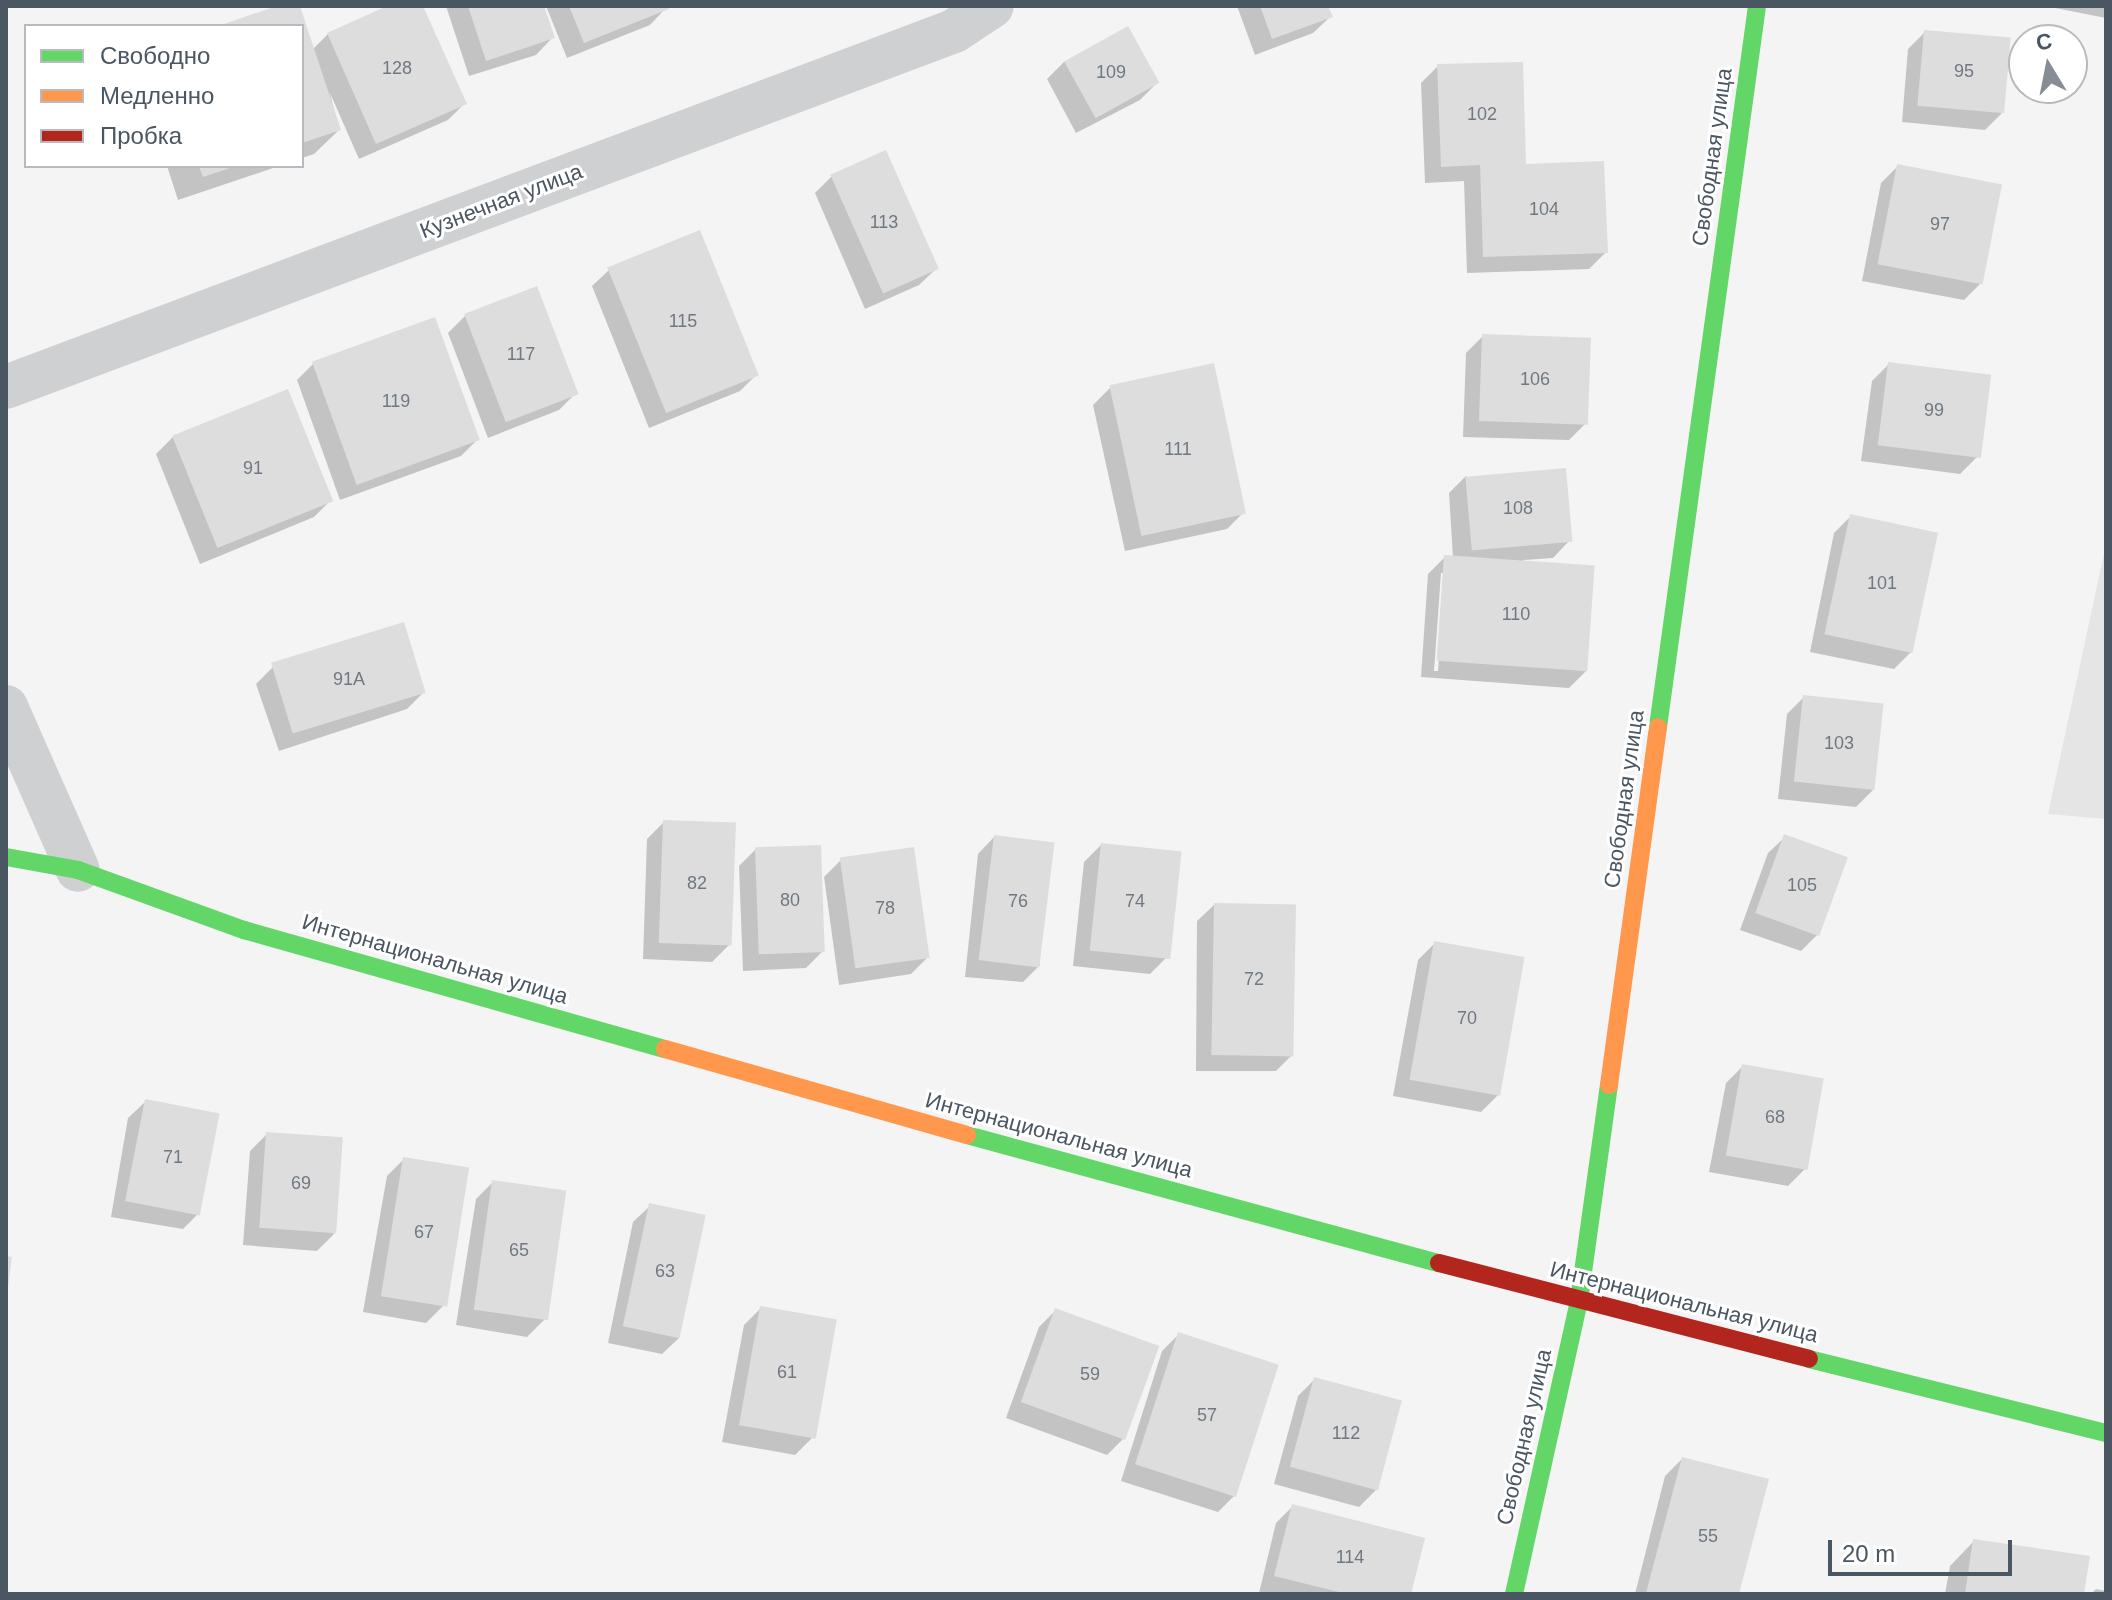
<!DOCTYPE html>
<meta charset="utf-8">
<style>
body{margin:0}
#map{position:relative;width:2112px;height:1600px;overflow:hidden;background:#f4f4f4;font-family:Arial,sans-serif}
div>[style]{position:absolute}
[style*='--x']{left:calc(var(--x)*1px);top:calc(var(--y)*1px);width:calc(var(--w)*1px);rotate:calc(var(--a)*1deg)}
.education>*{inset:0;background:#e6e5e6}
.shadow>*{inset:0;background:#0003}
.building>*{inset:0;background:#ddddde;transform-origin:0 0}
.street>*{height:44px;margin:-22px;padding:0 22px;transform-origin:22px;border-radius:22px;background:#ced0d2}
.fast>*{height:18px;margin:-9px;padding:0 9px;transform-origin:9px;border-radius:9px;background:#63d668}
.slow>*{height:18px;margin:-9px;padding:0 9px;transform-origin:9px;border-radius:9px;background:#ff974d}
.jam>*{height:18px;margin:-9px;padding:0 9px;transform-origin:9px;border-radius:9px;background:#b3261e}
span{translate:-50% -50%;white-space:nowrap;text-align:center;line-height:1.15;-webkit-text-stroke:6px #fff;paint-order:stroke}
.number-label{font-size:18px;color:#707881}
.number-label span{-webkit-text-stroke-width:0}
.street-label{font-size:22px;color:#4a5661}
.frame{position:absolute;inset:0;border:8px solid #4a5661;pointer-events:none}
.legend{position:absolute;left:24px;top:24px;width:280px;height:144px;box-sizing:border-box;background:#fff;border:2px solid #b7bbc0;margin:0;padding:10px 14px;list-style:none;font-size:24px;color:#4a5661}
.legend li{display:flex;align-items:center;gap:16px;height:40px}
.legend b{width:40px;border:2px solid #b7bbc0}
.north{position:absolute;left:2008px;top:24px;width:80px;height:80px;box-sizing:border-box;background:#fff;border:2px solid #b7bbc0;border-radius:50%;rotate:350deg;font-size:22px;font-weight:700;line-height:32px;text-align:center;color:#4a5661}
.north::after{content:'';display:block;margin:auto;width:28px;height:36px;background:#868d94;clip-path:polygon(50% 0,100% 100%,50% 72%,0 100%)}
.scale{position:absolute;left:1828px;top:1540px;width:184px;height:36px;box-sizing:border-box;border:4px solid #4a5661;border-top:0;padding-left:10px;font-size:24px;line-height:28px;white-space:nowrap;color:#4a5661;-webkit-text-stroke:6px #fff;paint-order:stroke}
</style>
<div id="map">
<div class="education">
<i style="clip-path:polygon(2106px 544px,2106px 819px,2048px 814px)"></i>
</div>
<div class="shadow">
<i style="clip-path:polygon(283px 6px,298px 6px,312px 50px,328px 34px,392px 6px,421px 6px,464px 104px,448px 120px,359px 159px,330px 93px,339px 130px,314px 154px,302px 158px,302px 26px,222px 26px)"></i>
<i style="clip-path:polygon(446px 6px,542px 6px,552px 38px,536px 55px,469px 76px)"></i>
<i style="clip-path:polygon(546px 6px,665px 6px,666px 8px,650px 25px,567px 58px)"></i>
<i style="clip-path:polygon(1237px 6px,1326px 6px,1330px 17px,1313px 33px,1255px 55px)"></i>
<i style="clip-path:polygon(2045px 6px,2106px 6px,2106px 18px)"></i>
<i style="clip-path:polygon(1128px 29px,1157px 83px,1140px 100px,1076px 133px,1047px 79px,1064px 62px)"></i>
<i style="clip-path:polygon(1925px 32px,2002px 113px,1985px 130px,1902px 122px,1908px 49px)"></i>
<i style="clip-path:polygon(1438px 66px,1606px 252px,1589px 269px,1467px 273px,1464px 181px,1425px 183px,1421px 83px)"></i>
<i style="clip-path:polygon(167px 166px,279px 166px,178px 200px)"></i>
<i style="clip-path:polygon(1898px 166px,1981px 283px,1964px 300px,1862px 281px,1881px 183px)"></i>
<i style="clip-path:polygon(832px 176px,936px 269px,919px 285px,865px 309px,815px 193px)"></i>
<i style="clip-path:polygon(609px 270px,757px 374px,740px 391px,649px 428px,592px 286px)"></i>
<i style="clip-path:polygon(465px 316px,576px 393px,559px 410px,488px 438px,448px 333px)"></i>
<i style="clip-path:polygon(1483px 336px,1586px 423px,1569px 440px,1463px 437px,1466px 353px)"></i>
<i style="clip-path:polygon(314px 363px,478px 439px,461px 456px,340px 500px,297px 380px)"></i>
<i style="clip-path:polygon(1889px 364px,1977px 457px,1960px 474px,1861px 461px,1872px 381px)"></i>
<i style="clip-path:polygon(1110px 388px,1244px 512px,1227px 529px,1125px 551px,1093px 405px)"></i>
<i style="clip-path:polygon(173px 437px,331px 500px,314px 517px,200px 564px,156px 454px)"></i>
<i style="clip-path:polygon(evenodd,1466px 476px,1569px 541px,1553px 558px,1523px 560px,1586px 671px,1569px 688px,1421px 677px,1428px 574px,1445px 557px,1453px 558px,1449px 493px,1466px 476px,1441px 573px,1445px 573px,1438px 671px,1434px 671px,1441px 573px)"></i>
<i style="clip-path:polygon(1851px 516px,1911px 652px,1894px 669px,1810px 652px,1834px 533px)"></i>
<i style="clip-path:polygon(273px 667px,424px 692px,407px 709px,279px 751px,256px 684px)"></i>
<i style="clip-path:polygon(1804px 697px,1873px 790px,1856px 807px,1778px 799px,1787px 714px)"></i>
<i style="clip-path:polygon(664px 822px,729px 945px,712px 962px,643px 959px,647px 839px)"></i>
<i style="clip-path:polygon(994px 837px,1040px 965px,1023px 982px,965px 977px,978px 854px)"></i>
<i style="clip-path:polygon(1785px 837px,1818px 934px,1801px 951px,1740px 930px,1768px 853px)"></i>
<i style="clip-path:polygon(1101px 845px,1167px 957px,1150px 974px,1073px 966px,1084px 862px)"></i>
<i style="clip-path:polygon(756px 849px,823px 951px,806px 968px,743px 971px,739px 866px)"></i>
<i style="clip-path:polygon(841px 860px,928px 957px,911px 974px,839px 985px,824px 877px)"></i>
<i style="clip-path:polygon(1214px 905px,1293px 1054px,1276px 1071px,1196px 1071px,1197px 921px)"></i>
<i style="clip-path:polygon(1435px 943px,1498px 1095px,1481px 1112px,1393px 1096px,1418px 960px)"></i>
<i style="clip-path:polygon(1743px 1066px,1805px 1169px,1788px 1186px,1709px 1172px,1726px 1083px)"></i>
<i style="clip-path:polygon(145px 1102px,200px 1212px,183px 1229px,111px 1217px,128px 1118px)"></i>
<i style="clip-path:polygon(267px 1134px,334px 1234px,317px 1251px,243px 1245px,250px 1151px)"></i>
<i style="clip-path:polygon(404px 1159px,443px 1306px,426px 1323px,363px 1312px,387px 1176px)"></i>
<i style="clip-path:polygon(493px 1182px,544px 1320px,527px 1337px,456px 1325px,476px 1199px)"></i>
<i style="clip-path:polygon(650px 1206px,679px 1338px,662px 1354px,608px 1343px,633px 1222px)"></i>
<i style="clip-path:polygon(761px 1308px,812px 1438px,795px 1455px,722px 1442px,744px 1325px)"></i>
<i style="clip-path:polygon(1056px 1310px,1124px 1438px,1107px 1455px,1006px 1418px,1039px 1327px)"></i>
<i style="clip-path:polygon(1179px 1334px,1235px 1495px,1218px 1512px,1121px 1481px,1162px 1351px)"></i>
<i style="clip-path:polygon(1315px 1379px,1376px 1490px,1359px 1507px,1274px 1484px,1298px 1396px)"></i>
<i style="clip-path:polygon(1682px 1459px,1766px 1481px,1737px 1594px,1635px 1594px,1665px 1476px)"></i>
<i style="clip-path:polygon(1293px 1506px,1409px 1594px,1259px 1593px,1276px 1523px)"></i>
<i style="clip-path:polygon(1974px 1541px,2082px 1594px,1945px 1594px,1950px 1566px)"></i>
<i style="clip-path:polygon(2096px 1589px,2106px 1591px,2106px 1594px,2091px 1594px)"></i>
</div>
<div class="building">
<i style="clip-path:polygon(277px 6px,300px 6px,341px 130px,302px 143px,302px 26px,218px 26px)"></i>
<i style="clip-path:polygon(387px 6px,423px 6px,467px 104px,376px 144px,327px 33px)"></i>
<i style="clip-path:polygon(468px 6px,544px 6px,555px 38px,486px 61px)"></i>
<i style="clip-path:polygon(569px 6px,668px 6px,669px 9px,584px 43px)"></i>
<i style="clip-path:polygon(1260px 6px,1328px 6px,1333px 17px,1272px 39px)"></i>
<i style="left:1128px;top:26px;width:65px;height:73px;rotate:61deg"></i>
<i style="left:1924px;top:30px;width:87px;height:76px;rotate:5deg"></i>
<i style="clip-path:polygon(1523px 62px,1526px 164px,1604px 161px,1608px 253px,1483px 257px,1480px 165px,1441px 167px,1437px 64px)"></i>
<i style="left:886px;top:150px;width:130px;height:61px;rotate:66deg"></i>
<i style="left:1897px;top:164px;width:107px;height:102px;rotate:11deg"></i>
<i style="clip-path:polygon(199px 166px,233px 166px,233px 167px,203px 177px)"></i>
<i style="left:700px;top:230px;width:157px;height:100px;rotate:68deg"></i>
<i style="left:537px;top:286px;width:116px;height:78px;rotate:69deg"></i>
<i style="left:435px;top:317px;width:131px;height:131px;rotate:70deg"></i>
<i style="left:1482px;top:334px;width:109px;height:87px;rotate:2deg"></i>
<i style="left:1888px;top:362px;width:104px;height:84px;rotate:7deg"></i>
<i style="left:1214px;top:363px;width:154px;height:107px;rotate:78deg"></i>
<i style="left:288px;top:389px;width:121px;height:125px;rotate:68deg"></i>
<i style="left:1566px;top:468px;width:74px;height:101px;rotate:85deg"></i>
<i style="left:1850px;top:514px;width:90px;height:123px;rotate:12deg"></i>
<i style="left:1444px;top:555px;width:151px;height:106px;rotate:4deg"></i>
<i style="left:404px;top:622px;width:74px;height:139px;rotate:73deg"></i>
<i style="left:1803px;top:695px;width:81px;height:87px;rotate:6deg"></i>
<i style="left:663px;top:820px;width:73px;height:123px;rotate:2deg"></i>
<i style="left:1784px;top:834px;width:68px;height:84px;rotate:20deg"></i>
<i style="left:994px;top:835px;width:61px;height:126px;rotate:7deg"></i>
<i style="left:1101px;top:843px;width:81px;height:108px;rotate:6deg"></i>
<i style="left:821px;top:845px;width:107px;height:66px;rotate:88deg"></i>
<i style="left:914px;top:847px;width:112px;height:75px;rotate:82deg"></i>
<i style="left:1214px;top:903px;width:82px;height:152px;rotate:1deg"></i>
<i style="left:1434px;top:941px;width:92px;height:141px;rotate:10deg"></i>
<i style="left:1742px;top:1064px;width:83px;height:93px;rotate:10deg"></i>
<i style="left:145px;top:1099px;width:76px;height:104px;rotate:11deg"></i>
<i style="left:266px;top:1132px;width:77px;height:96px;rotate:4deg"></i>
<i style="left:403px;top:1157px;width:67px;height:141px;rotate:9deg"></i>
<i style="left:492px;top:1180px;width:75px;height:131px;rotate:8deg"></i>
<i style="left:649px;top:1203px;width:58px;height:126px;rotate:12deg"></i>
<i style="clip-path:polygon(6px 1256px,12px 1257px,8px 1287px,6px 1287px)"></i>
<i style="left:760px;top:1306px;width:78px;height:121px;rotate:10deg"></i>
<i style="left:1055px;top:1308px;width:111px;height:100px;rotate:20deg"></i>
<i style="left:1178px;top:1332px;width:106px;height:139px;rotate:18deg"></i>
<i style="left:1314px;top:1377px;width:91px;height:93px;rotate:15deg"></i>
<i style="clip-path:polygon(1682px 1457px,1769px 1479px,1739px 1594px,1646px 1593px)"></i>
<i style="clip-path:polygon(1292px 1504px,1425px 1538px,1411px 1594px,1347px 1594px,1274px 1576px)"></i>
<i style="clip-path:polygon(1973px 1539px,2090px 1556px,2084px 1594px,1965px 1594px)"></i>
</div>
<div class="street">
<i style="--x:6;--y:387;--w:1013;--a:-20.58"></i>
<i style="--x:954;--y:31;--w:45;--a:-33.3"></i>
<i style="--x:6;--y:707;--w:178;--a:66.2"></i>
</div>
<div class="fast">
<i style="--x:1658;--y:727;--w:728;--a:-82.18"></i>
<i style="--x:6;--y:857;--w:73;--a:10.2"></i>
<i style="--x:78;--y:870;--w:177;--a:19.9"></i>
<i style="--x:244;--y:930;--w:437;--a:15.8"></i>
<i style="--x:967;--y:1135;--w:489;--a:15.2"></i>
<i style="--x:1809;--y:1359;--w:306;--a:14"></i>
<i style="--x:1514;--y:1594;--w:300;--a:-77.5"></i>
<i style="--x:1579;--y:1301;--w:218;--a:-82.1"></i>
</div>
<div class="slow">
<i style="--x:665;--y:1049;--w:314;--a:15.9"></i>
<i style="--x:1609;--y:1085;--w:361;--a:-82.2"></i>
</div>
<div class="jam">
<i style="--x:1439;--y:1263;--w:382;--a:14.5"></i>
</div>
<div class="number-label">
<span style="left:397px;top:68px">128</span>
<span style="left:1964px;top:71px">95</span>
<span style="left:1111px;top:72px">109</span>
<span style="left:1482px;top:114px">102</span>
<span style="left:1544px;top:209px">104</span>
<span style="left:884px;top:222px">113</span>
<span style="left:1940px;top:224px">97</span>
<span style="left:683px;top:321px">115</span>
<span style="left:521px;top:354px">117</span>
<span style="left:1535px;top:379px">106</span>
<span style="left:396px;top:401px">119</span>
<span style="left:1934px;top:410px">99</span>
<span style="left:1178px;top:449px">111</span>
<span style="left:253px;top:468px">91</span>
<span style="left:1518px;top:508px">108</span>
<span style="left:1882px;top:583px">101</span>
<span style="left:1516px;top:614px">110</span>
<span style="left:349px;top:679px">91А</span>
<span style="left:1839px;top:743px">103</span>
<span style="left:697px;top:883px">82</span>
<span style="left:1802px;top:885px">105</span>
<span style="left:790px;top:900px">80</span>
<span style="left:1018px;top:901px">76</span>
<span style="left:1135px;top:901px">74</span>
<span style="left:885px;top:908px">78</span>
<span style="left:1254px;top:979px">72</span>
<span style="left:1467px;top:1018px">70</span>
<span style="left:1775px;top:1117px">68</span>
<span style="left:173px;top:1157px">71</span>
<span style="left:301px;top:1183px">69</span>
<span style="left:424px;top:1232px">67</span>
<span style="left:519px;top:1250px">65</span>
<span style="left:665px;top:1271px">63</span>
<span style="left:787px;top:1372px">61</span>
<span style="left:1090px;top:1374px">59</span>
<span style="left:1207px;top:1415px">57</span>
<span style="left:1346px;top:1433px">112</span>
<span style="left:1708px;top:1536px">55</span>
<span style="left:1350px;top:1557px">114</span>
</div>
<div class="street-label">
<span style="left:1712px;top:157px;rotate:-82deg">Свободная улица</span>
<span style="left:501px;top:201px;rotate:-21deg">Кузнечная улица</span>
<span style="left:1624px;top:799px;rotate:-82deg">Свободная улица</span>
<span style="left:435px;top:959px;rotate:16deg">Интернациональная улица</span>
<span style="left:1059px;top:1135px;rotate:15deg">Интернациональная улица</span>
<span style="left:1684px;top:1302px;rotate:14deg">Интернациональная улица</span>
<span style="left:1524px;top:1437px;rotate:-77deg">Свободная улица</span>
</div>
<div class="frame"></div>
<ul class="legend">
<li><b style="height:10px;background:#63d668"></b>Свободно</li>
<li><b style="height:10px;background:#ff974d"></b>Медленно</li>
<li><b style="height:10px;background:#b3261e"></b>Пробка</li>
</ul>
<div class="north">С</div>
<div class="scale">20 m</div>
</div>
